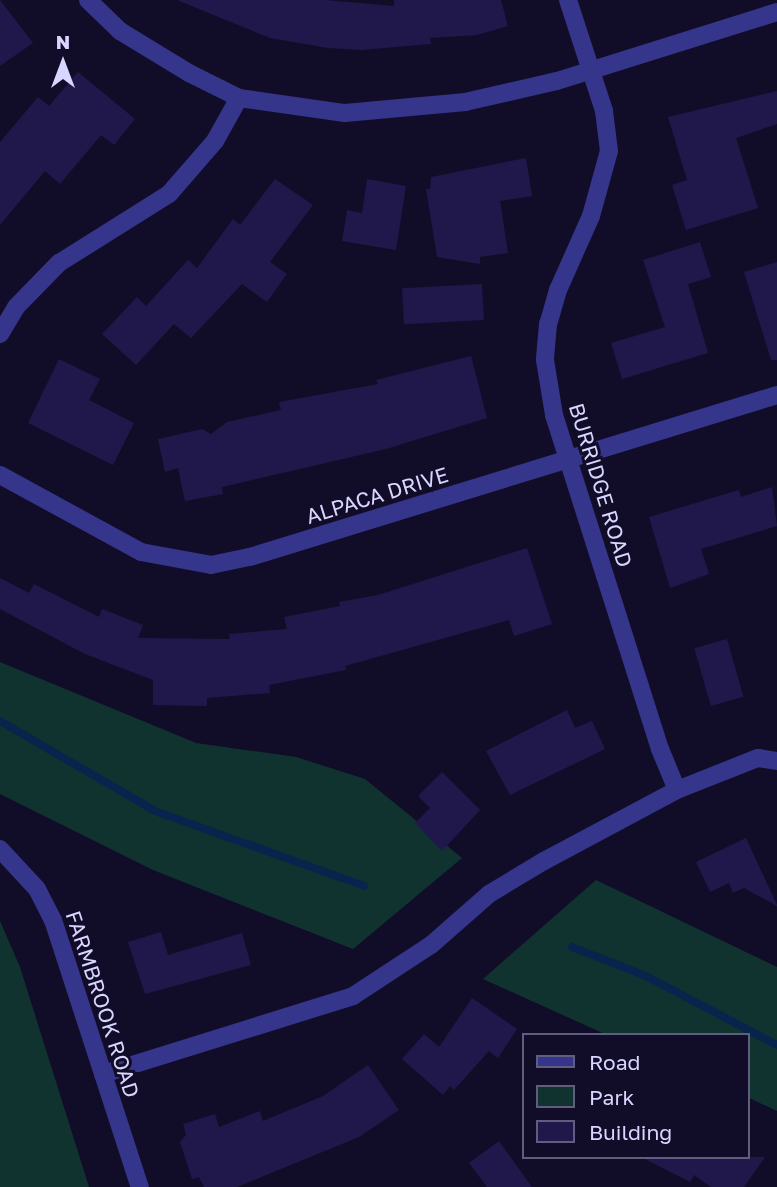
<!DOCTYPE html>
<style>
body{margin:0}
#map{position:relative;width:777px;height:1187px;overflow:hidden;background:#110d28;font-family:"Golos Text",sans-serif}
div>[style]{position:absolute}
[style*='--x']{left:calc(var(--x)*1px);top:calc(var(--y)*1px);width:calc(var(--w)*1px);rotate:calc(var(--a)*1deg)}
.green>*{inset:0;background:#103330}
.stream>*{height:8px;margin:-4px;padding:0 4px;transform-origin:4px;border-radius:4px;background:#08244d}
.building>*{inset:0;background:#20184b;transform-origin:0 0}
.minor>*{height:18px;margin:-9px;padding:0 9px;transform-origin:9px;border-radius:9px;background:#35358b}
span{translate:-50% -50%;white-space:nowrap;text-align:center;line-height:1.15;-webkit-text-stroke:6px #110d28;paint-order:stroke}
.street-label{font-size:21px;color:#d8d5ff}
.legend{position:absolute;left:522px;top:1033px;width:228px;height:126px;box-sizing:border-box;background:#110d28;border:2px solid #615d7e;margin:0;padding:9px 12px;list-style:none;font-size:21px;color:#d8d5ff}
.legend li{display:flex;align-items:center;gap:14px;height:35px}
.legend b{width:35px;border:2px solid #615d7e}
.north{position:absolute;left:28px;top:28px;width:70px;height:70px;-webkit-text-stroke:5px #110d28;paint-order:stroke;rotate:0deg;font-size:19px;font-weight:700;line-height:28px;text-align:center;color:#d8d5ff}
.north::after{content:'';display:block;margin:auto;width:24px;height:32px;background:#d8d5ff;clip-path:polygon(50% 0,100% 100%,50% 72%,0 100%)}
</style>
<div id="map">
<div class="green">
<i style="clip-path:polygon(0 662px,196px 743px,296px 757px,365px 779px,462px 858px,353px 949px,153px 870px,0 794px)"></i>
<i style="clip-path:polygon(596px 880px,777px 967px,777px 1111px,747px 1097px,747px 1035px,607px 1035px,483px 979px)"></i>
<i style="clip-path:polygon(0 921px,20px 967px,89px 1187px,0 1187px)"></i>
</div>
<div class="stream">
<i style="--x:0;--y:721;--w:179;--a:30.1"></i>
<i style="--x:155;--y:811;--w:222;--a:19.7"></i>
<i style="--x:572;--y:947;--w:79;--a:21.4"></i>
<i style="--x:646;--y:976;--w:148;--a:27.8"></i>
</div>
<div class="building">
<i style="clip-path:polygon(0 0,33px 43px,0 66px)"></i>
<i style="clip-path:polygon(177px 0,325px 0,394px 6px,394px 0,501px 0,508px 26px,477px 35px,430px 38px,431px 44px,361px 50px,328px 48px,270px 38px)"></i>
<i style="clip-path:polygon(78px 72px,135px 119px,114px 145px,101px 135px,60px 184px,45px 171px,0 225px,0 142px,38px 97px,49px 106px)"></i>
<i style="clip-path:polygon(777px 91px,777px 124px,736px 138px,758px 208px,686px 230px,672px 185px,687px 180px,668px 117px)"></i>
<i style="clip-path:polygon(526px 158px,532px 196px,500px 201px,508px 253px,480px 257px,480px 264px,437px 257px,426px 189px,430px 189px,431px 177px)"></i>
<i style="clip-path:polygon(275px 179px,313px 205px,270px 262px,287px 274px,267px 302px,242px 284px,191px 338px,174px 324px,136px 365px,102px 334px,137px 297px,146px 306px,188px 260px,197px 268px,233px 219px,240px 225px)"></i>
<i style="clip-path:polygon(367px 179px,406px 186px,396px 250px,342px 241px,347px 210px,362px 213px)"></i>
<i style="clip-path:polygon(700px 242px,711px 277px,688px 284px,708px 353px,622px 379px,611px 343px,665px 327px,643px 260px)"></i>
<i style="clip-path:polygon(777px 262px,777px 360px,771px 360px,744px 272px)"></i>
<i style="left:482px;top:284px;width:36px;height:80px;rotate:87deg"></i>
<i style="clip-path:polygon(471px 356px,487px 418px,386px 449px,222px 487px,223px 494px,185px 501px,178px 468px,165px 472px,158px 439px,202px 429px,211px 434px,227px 422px,281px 410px,279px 402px,378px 384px,376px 380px)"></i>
<i style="clip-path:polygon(59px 359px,100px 379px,89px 400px,134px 423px,113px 465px,28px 423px)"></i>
<i style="clip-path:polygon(772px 487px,777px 526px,701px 549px,709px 574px,670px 588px,649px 517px,739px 490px,741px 497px)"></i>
<i style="clip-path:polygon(527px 548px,552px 624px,514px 636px,509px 620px,345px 666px,346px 670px,269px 685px,270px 693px,207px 698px,207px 706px,153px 705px,153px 680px,85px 654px,0 609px,0 578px,29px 593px,34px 584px,99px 617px,102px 609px,143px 625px,138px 638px,230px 639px,229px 634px,287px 629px,284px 617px,340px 606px,339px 602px,378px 595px)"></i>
<i style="left:727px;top:639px;width:60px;height:34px;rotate:74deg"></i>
<i style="clip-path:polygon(567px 710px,575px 728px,592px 721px,605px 749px,510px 795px,486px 751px)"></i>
<i style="clip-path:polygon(442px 772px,480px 810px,442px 851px,415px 823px,430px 808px,418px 796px)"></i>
<i style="clip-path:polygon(746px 838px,777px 905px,777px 906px,744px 888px,733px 893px,729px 883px,710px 892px,696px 862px)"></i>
<i style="clip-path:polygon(161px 932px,168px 955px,242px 933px,251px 965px,145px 994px,128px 942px)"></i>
<i style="clip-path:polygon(472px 998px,517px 1029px,498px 1058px,489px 1051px,454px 1090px,450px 1086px,443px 1095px,402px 1059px,424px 1034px,439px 1047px)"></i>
<i style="clip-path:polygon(368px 1065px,399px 1110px,359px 1137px,237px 1187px,204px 1187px,199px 1177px,192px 1179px,180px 1142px,186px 1135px,183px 1124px,215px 1114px,219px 1127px,260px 1111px,263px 1121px,323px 1096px)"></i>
<i style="clip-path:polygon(499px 1141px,514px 1162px,532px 1187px,487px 1187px,469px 1163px)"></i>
<i style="clip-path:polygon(641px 1157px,765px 1157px,744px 1187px,711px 1187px,694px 1175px,690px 1182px)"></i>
</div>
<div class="minor">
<i style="--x:88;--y:0;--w:45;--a:44.1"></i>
<i style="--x:120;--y:31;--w:81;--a:31.3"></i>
<i style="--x:189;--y:73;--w:56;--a:26.6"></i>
<i style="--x:239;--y:98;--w:107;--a:8.1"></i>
<i style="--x:345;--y:113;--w:121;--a:-5.2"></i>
<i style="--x:465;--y:102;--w:94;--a:-12.9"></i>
<i style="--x:557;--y:81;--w:231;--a:-17.4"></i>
<i style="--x:568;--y:0;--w:117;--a:72"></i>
<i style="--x:604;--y:111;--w:40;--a:82.9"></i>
<i style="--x:609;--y:151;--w:67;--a:105.5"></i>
<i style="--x:591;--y:216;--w:81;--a:114"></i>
<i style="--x:558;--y:290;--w:35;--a:106"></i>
<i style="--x:548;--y:324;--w:36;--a:95"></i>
<i style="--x:545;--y:360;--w:56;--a:80.7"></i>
<i style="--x:554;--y:415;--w:350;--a:72.4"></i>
<i style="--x:660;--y:749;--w:44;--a:67.5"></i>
<i style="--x:0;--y:334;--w:31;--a:-59"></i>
<i style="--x:16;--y:307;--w:62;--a:-45.7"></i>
<i style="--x:59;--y:263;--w:130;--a:-32.1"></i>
<i style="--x:169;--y:194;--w:70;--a:-49"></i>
<i style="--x:215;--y:141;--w:49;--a:-60.8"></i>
<i style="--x:0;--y:475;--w:161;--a:28.6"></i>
<i style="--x:141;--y:552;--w:71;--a:10.5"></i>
<i style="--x:211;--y:565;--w:40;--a:-12"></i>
<i style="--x:250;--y:557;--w:551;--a:-17.09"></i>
<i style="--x:0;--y:849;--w:54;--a:47.2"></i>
<i style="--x:37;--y:889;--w:35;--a:63"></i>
<i style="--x:53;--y:920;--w:281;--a:72"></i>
<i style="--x:103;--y:1074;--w:262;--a:-17.3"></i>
<i style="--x:353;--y:996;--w:93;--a:-33.2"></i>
<i style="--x:431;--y:945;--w:77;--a:-41.3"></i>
<i style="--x:489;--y:894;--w:64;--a:-31"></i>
<i style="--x:544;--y:861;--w:151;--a:-28.1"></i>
<i style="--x:677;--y:790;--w:87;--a:-21.6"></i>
<i style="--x:758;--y:758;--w:19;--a:9"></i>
</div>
<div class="street-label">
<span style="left:601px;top:485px;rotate:73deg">BURRIDGE ROAD</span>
<span style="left:377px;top:495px;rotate:-17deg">ALPACA DRIVE</span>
<span style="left:103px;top:1004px;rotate:72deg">FARMBROOK ROAD</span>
</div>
<ul class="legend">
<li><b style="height:9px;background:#35358b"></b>Road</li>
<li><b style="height:19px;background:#103330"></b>Park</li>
<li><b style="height:19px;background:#20184b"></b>Building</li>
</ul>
<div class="north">N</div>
</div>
